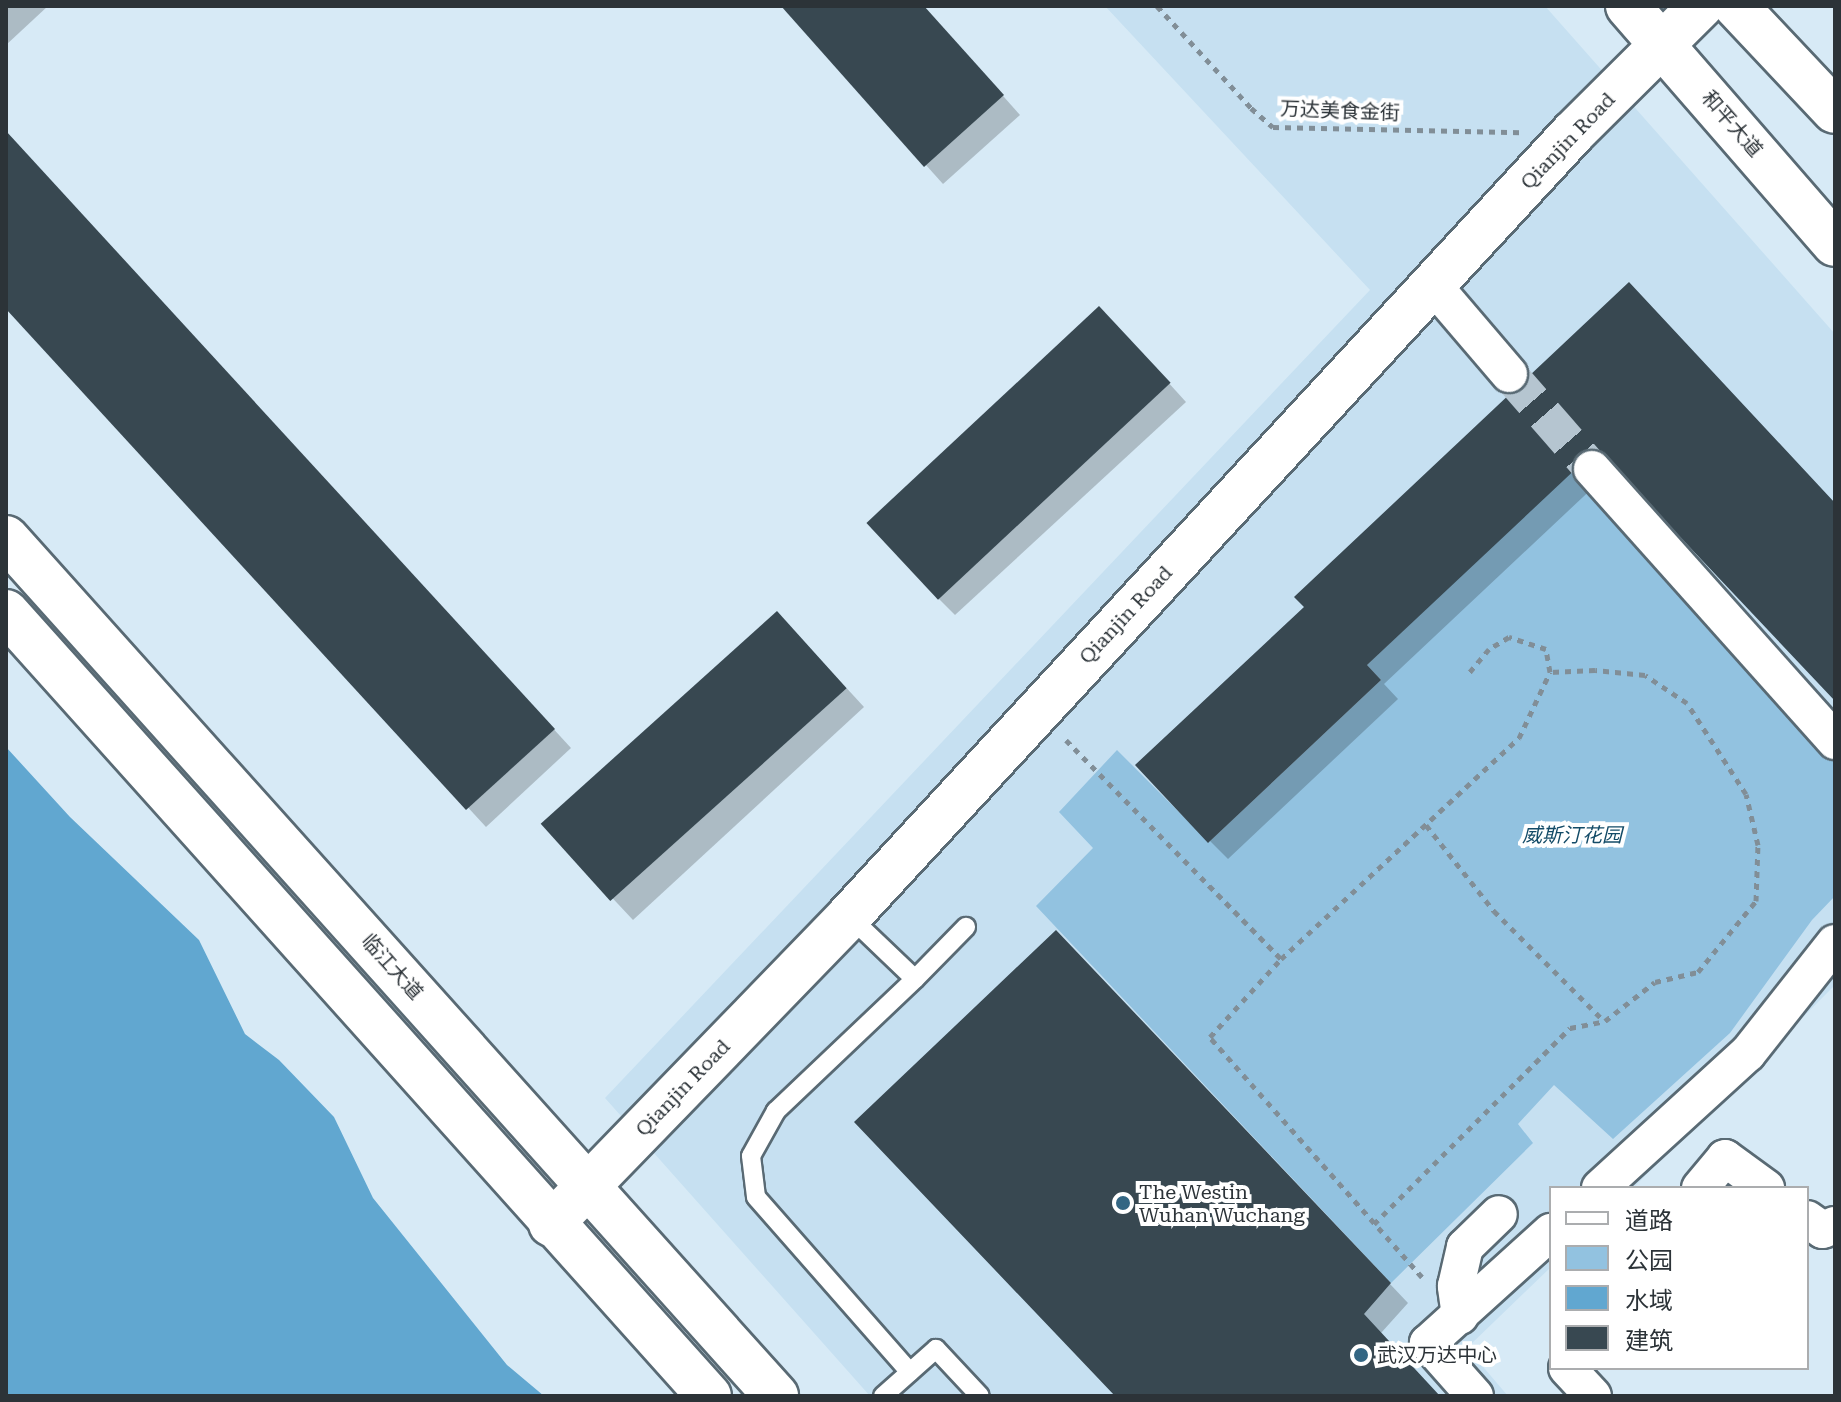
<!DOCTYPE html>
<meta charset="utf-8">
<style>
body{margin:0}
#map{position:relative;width:1841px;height:1402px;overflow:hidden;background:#d7eaf6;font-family:"Roboto Serif","Noto Sans SC",serif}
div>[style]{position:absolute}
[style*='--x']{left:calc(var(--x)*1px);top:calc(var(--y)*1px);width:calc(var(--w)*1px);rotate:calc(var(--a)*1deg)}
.built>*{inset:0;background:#c6e0f1}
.green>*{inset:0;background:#92c2e0}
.water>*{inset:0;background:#61a7d0}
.shadow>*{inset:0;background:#0003}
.building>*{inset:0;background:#384851;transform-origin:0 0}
.minor-tunnel>*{height:36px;margin-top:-18px;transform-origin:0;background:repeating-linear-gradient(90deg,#b5c5d0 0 36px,transparent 0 54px)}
.path>*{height:5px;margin-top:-2.5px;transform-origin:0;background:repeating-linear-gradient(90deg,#818e97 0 6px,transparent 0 12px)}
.roads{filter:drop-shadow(2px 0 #596a74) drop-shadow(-2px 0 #596a74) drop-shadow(0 2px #596a74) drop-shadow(0 -2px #596a74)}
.service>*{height:18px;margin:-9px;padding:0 9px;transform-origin:9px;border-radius:9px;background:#fff}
.minor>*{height:36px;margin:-18px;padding:0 18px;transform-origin:18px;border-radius:18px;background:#fff}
.tertiary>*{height:44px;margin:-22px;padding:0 22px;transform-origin:22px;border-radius:22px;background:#fff}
.secondary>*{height:44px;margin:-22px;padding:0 22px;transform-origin:22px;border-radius:22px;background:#fff}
.primary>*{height:44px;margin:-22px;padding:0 22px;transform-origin:22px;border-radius:22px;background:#fff}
.dots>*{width:22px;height:22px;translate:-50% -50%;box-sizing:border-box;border:4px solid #fff;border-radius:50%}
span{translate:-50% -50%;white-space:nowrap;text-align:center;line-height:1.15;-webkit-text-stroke:8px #fff;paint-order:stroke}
.street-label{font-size:20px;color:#2c3338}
.park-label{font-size:20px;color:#134b67;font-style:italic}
.poi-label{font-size:20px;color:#2c3338}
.left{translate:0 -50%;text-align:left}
.frame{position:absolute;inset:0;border:8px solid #2c3338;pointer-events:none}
.legend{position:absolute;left:1549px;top:1186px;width:260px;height:184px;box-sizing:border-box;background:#fff;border:2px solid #abadaf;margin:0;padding:10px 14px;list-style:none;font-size:24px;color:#2c3338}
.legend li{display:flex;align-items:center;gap:16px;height:40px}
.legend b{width:40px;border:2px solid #abadaf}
</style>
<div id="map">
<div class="built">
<i style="clip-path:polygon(1105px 6px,1545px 6px,1835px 334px,1835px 985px,1633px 1188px,1551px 1188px,1551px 1267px,1467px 1348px,1508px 1396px,870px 1396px,605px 1098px,1370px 290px)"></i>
</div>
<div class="green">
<i style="clip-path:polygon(1575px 467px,1835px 762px,1835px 896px,1812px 920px,1730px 1033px,1613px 1139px,1554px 1085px,1518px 1124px,1533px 1143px,1391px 1283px,1036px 906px,1093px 848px,1059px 812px,1117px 750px,1209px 842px,1381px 680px,1367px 665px)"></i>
</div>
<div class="water">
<i style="clip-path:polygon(6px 747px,70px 817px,199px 940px,245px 1034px,279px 1060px,334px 1117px,373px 1198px,507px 1365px,544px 1396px,6px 1396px)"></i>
</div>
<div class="shadow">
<i style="clip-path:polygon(6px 6px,48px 6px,6px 45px)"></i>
<i style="clip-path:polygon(783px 6px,923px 6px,1020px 115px,943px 184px)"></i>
<i style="clip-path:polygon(6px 132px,571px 748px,486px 827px,6px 306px)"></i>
<i style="clip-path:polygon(1629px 284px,1835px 504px,1835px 698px,1616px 466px,1384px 684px,1398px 699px,1228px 859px,1210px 841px,1307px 607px)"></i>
<i style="clip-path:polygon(1117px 326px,1186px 402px,955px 615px,937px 597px)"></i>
<i style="clip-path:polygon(795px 632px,864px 707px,633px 920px,545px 826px)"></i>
<i style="clip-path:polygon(1074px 950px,1408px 1303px,1381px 1333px,1439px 1396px,1115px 1396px)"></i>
</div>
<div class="building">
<i style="clip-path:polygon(781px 6px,924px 6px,1004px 95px,924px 167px)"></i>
<i style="clip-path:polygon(6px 131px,555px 729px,466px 810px,6px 309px)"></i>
<i style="clip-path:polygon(1629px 282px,1835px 503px,1835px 701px,1597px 449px,1367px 665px,1381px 680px,1208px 843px,1135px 765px,1304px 607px,1294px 597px)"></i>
<i style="left:1099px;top:306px;width:105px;height:318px;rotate:47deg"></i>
<i style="left:777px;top:611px;width:104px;height:318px;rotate:48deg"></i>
<i style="clip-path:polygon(1056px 930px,1391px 1283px,1364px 1314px,1440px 1396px,1115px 1396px,854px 1122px)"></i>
</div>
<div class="minor-tunnel">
<i style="--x:1509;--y:374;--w:126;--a:48.9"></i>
</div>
<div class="path">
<i style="--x:1157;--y:6;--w:139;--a:47.3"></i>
<i style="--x:1251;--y:108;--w:29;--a:41"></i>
<i style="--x:1273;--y:127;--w:248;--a:1.2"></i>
<i style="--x:1066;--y:740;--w:307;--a:45.5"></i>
<i style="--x:1426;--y:825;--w:110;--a:51.7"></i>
<i style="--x:1494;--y:911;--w:156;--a:45"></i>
<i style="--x:1374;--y:1224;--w:277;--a:-45"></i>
<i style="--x:1570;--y:1028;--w:36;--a:-11"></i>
<i style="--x:1605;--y:1021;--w:63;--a:-38"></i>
<i style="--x:1655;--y:982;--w:44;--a:-13.1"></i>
<i style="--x:1698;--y:972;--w:92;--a:-50.8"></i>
<i style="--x:1756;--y:901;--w:56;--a:-88"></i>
<i style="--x:1758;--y:845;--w:52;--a:-103.2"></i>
<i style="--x:1746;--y:794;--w:108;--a:-123"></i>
<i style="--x:1687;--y:703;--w:50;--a:-146.3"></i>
<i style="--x:1645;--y:675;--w:50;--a:-174.3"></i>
<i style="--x:1595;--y:670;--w:45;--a:177.5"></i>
<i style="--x:1422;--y:1277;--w:320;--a:-131.5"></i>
<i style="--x:1210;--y:1037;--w:105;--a:-47.7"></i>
<i style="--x:1281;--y:959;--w:325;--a:-42.9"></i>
<i style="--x:1519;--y:738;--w:73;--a:-64.8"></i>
<i style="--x:1550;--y:672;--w:23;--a:-100"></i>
<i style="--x:1546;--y:649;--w:39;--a:-162"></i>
<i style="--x:1509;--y:637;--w:23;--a:149"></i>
<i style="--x:1489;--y:649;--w:34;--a:130"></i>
</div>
<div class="roads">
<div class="service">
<i style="--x:849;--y:916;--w:91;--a:43.7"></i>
<i style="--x:915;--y:979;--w:192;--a:136.5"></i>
<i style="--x:776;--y:1111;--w:51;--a:119.1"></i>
<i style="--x:751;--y:1156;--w:41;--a:83"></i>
<i style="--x:756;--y:1197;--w:233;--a:48.7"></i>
<i style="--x:915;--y:979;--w:73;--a:-45.6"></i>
<i style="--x:883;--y:1396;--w:71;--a:-41.6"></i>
<i style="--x:936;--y:1349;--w:64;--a:46.9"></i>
</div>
<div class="minor">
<i style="--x:1433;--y:285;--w:117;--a:49.5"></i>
<i style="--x:1592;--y:469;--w:365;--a:48.2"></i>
<i style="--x:1600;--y:1188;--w:200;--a:-42.4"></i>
<i style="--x:1748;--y:1053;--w:140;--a:-51.7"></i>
<i style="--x:1700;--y:1188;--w:39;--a:-50"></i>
<i style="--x:1725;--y:1158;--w:51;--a:36.2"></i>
<i style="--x:1807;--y:1219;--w:19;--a:35"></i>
<i style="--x:1823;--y:1230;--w:13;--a:-23"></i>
<i style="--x:1460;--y:1316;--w:30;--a:-98"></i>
<i style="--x:1456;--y:1286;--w:40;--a:-77"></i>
<i style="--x:1465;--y:1247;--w:47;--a:-44.1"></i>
<i style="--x:1567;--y:1368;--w:38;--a:47"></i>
<i style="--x:1475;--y:1396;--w:71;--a:-131.6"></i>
<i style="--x:1428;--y:1343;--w:166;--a:-42.1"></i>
</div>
<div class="tertiary">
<i style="--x:551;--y:1224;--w:429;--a:-45.9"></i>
<i style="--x:849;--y:916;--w:1066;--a:-47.24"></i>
<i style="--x:1573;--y:133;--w:180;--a:-44.8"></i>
</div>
<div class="secondary">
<i style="--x:6;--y:538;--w:1153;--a:48.09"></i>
<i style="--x:6;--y:612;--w:1053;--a:48.12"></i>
</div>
<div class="primary">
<i style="--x:1628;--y:6;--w:315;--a:49"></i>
<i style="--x:1736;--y:6;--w:144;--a:46.7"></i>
</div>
</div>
<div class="dots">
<i style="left:1123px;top:1203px;background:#336683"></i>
<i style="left:1361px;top:1355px;background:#336683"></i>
</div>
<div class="street-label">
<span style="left:1340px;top:111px;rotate:2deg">万达美食金街</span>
<span style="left:1732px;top:124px;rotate:49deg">和平大道</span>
<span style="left:1568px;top:141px;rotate:-46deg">Qianjin Road</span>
<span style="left:1126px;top:615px;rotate:-47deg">Qianjin Road</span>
<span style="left:392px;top:967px;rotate:48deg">临江大道</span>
<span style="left:683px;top:1088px;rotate:-46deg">Qianjin Road</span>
</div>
<div class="park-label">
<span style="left:1572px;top:835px">威斯汀花园</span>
</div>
<div class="poi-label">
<span class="left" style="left:1139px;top:1204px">The Westin<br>Wuhan Wuchang</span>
<span class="left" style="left:1377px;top:1355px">武汉万达中心</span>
</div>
<div class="frame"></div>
<ul class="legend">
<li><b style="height:10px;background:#fff"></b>道路</li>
<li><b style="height:22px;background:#92c2e0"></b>公园</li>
<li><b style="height:22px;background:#61a7d0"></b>水域</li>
<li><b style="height:22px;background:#384851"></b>建筑</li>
</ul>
</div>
